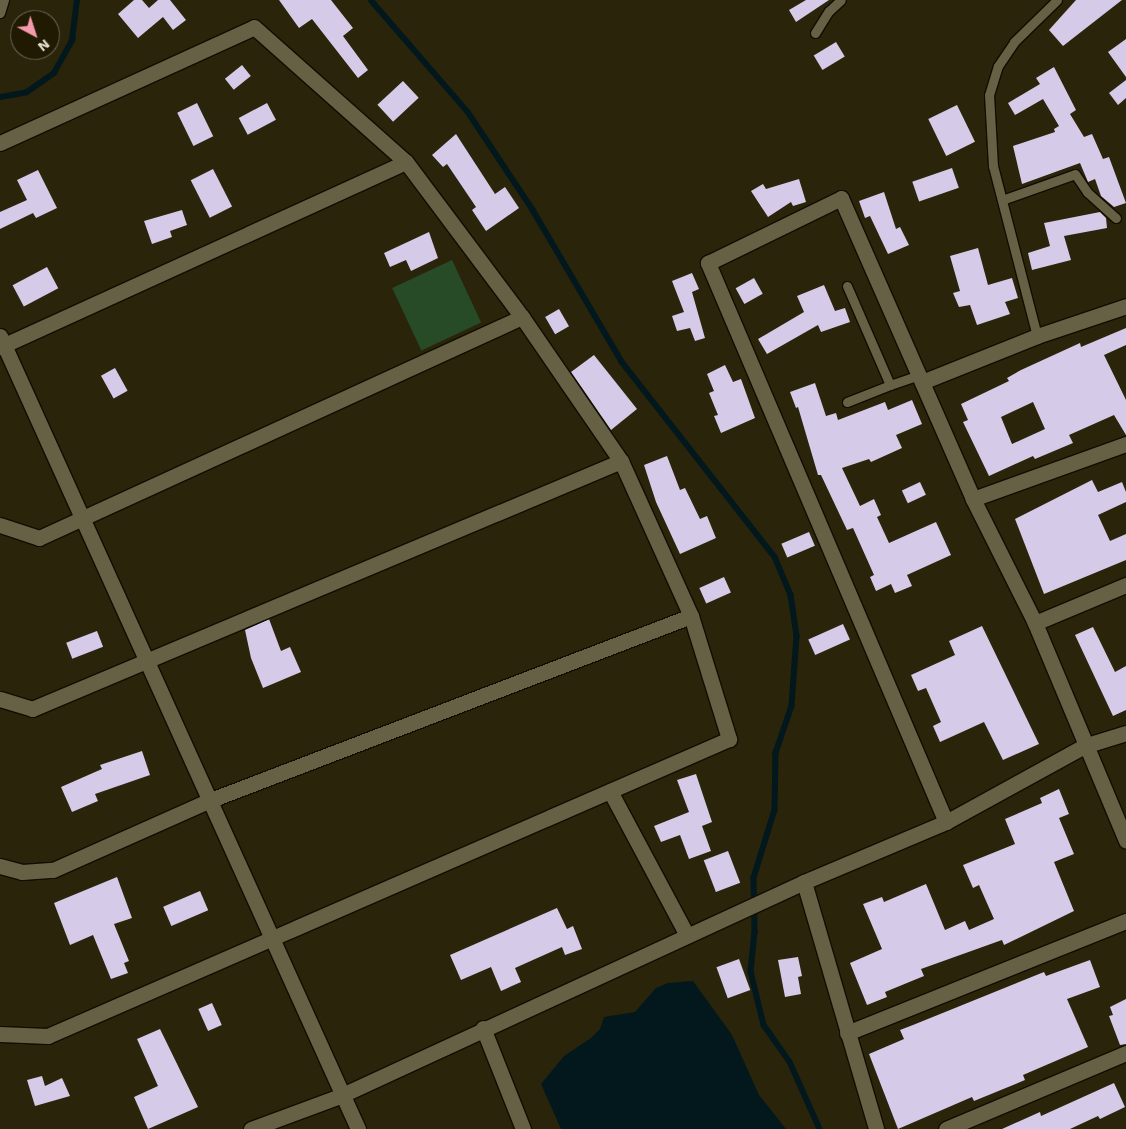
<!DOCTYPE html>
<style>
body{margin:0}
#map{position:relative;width:1126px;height:1129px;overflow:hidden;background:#2a240b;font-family:"Work Sans",sans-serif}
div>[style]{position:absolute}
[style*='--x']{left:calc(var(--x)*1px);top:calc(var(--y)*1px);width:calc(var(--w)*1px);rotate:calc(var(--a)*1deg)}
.green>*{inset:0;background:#274b27;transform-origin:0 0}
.water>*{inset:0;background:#02181c}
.stream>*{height:5.5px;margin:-2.75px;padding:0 2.75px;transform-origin:2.75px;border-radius:2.75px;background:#02181c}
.building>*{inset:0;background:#d5cbe8;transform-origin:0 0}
.roads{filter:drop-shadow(1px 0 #120d00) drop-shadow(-1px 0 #120d00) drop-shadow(0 1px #120d00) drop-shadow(0 -1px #120d00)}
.lane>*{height:9px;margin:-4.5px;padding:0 4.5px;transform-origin:4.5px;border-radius:4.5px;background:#666045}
.street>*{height:15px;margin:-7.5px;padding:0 7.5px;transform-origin:7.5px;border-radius:7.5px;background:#666045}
span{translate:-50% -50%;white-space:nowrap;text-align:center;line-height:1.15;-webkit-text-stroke:5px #201a02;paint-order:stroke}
.north{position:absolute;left:10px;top:10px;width:50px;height:50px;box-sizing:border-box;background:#201a02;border:1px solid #6c6853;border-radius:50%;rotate:140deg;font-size:14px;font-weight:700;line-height:20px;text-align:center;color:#dfdccd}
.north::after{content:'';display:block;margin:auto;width:18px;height:22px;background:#f39aab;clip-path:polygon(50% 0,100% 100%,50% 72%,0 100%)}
</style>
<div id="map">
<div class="green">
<i style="left:452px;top:260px;width:69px;height:66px;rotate:65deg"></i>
</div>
<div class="water">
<i style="clip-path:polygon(693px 981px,732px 1035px,759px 1095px,786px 1129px,561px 1129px,541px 1084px,564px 1056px,591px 1038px,600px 1029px,604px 1017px,635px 1012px,656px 988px,668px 983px)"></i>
</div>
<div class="stream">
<i style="--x:371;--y:0;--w:148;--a:49.1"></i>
<i style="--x:468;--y:112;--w:118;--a:56.4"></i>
<i style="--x:533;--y:210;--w:176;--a:59.6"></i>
<i style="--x:622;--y:362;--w:248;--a:51.9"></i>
<i style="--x:775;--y:557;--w:41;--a:67.2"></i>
<i style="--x:791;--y:595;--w:41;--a:81.7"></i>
<i style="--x:797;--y:636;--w:70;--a:94.1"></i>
<i style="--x:792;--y:706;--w:50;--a:108.8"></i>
<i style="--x:776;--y:753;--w:57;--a:91"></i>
<i style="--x:775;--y:810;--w:71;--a:107.2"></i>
<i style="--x:754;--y:878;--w:54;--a:88.9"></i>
<i style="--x:755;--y:932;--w:40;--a:95.7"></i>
<i style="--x:751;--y:972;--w:55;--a:76.2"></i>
<i style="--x:764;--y:1025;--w:45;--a:54.9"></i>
<i style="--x:790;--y:1062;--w:73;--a:65.9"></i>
<i style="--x:0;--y:97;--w:27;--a:-10"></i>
<i style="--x:27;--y:92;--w:33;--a:-35"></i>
<i style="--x:54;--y:73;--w:38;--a:-61"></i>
<i style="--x:72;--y:40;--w:40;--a:-82.9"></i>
</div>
<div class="building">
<i style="clip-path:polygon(134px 0,142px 0,149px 8px,158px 0,170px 0,186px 20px,173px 30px,163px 17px,138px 38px,118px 14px)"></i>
<i style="clip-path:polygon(279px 0,331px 0,353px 28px,343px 36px,368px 70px,358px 78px,312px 19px,299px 28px)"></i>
<i style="clip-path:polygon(806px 0,829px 0,796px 22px,789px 10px)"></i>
<i style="clip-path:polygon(1076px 0,1122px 0,1063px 46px,1049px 30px)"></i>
<i style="clip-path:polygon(1126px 39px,1126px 77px,1108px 52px)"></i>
<i style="left:836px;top:42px;width:17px;height:26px;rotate:59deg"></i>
<i style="left:242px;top:65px;width:14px;height:22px;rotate:51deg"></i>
<i style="clip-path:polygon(1054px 67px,1076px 110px,1070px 114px,1084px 137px,1092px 134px,1103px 159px,1109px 157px,1126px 203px,1114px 207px,1101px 196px,1095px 179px,1088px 182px,1080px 163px,1022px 184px,1013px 146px,1055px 132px,1054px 129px,1059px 126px,1043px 99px,1015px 115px,1008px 103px,1040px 84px,1036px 78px)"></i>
<i style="clip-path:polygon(1126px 80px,1126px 98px,1118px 105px,1109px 93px)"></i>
<i style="left:403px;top:81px;width:23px;height:35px;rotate:47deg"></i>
<i style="left:197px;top:103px;width:37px;height:22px;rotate:64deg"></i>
<i style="left:267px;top:103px;width:19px;height:32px;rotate:62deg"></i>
<i style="left:957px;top:105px;width:41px;height:32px;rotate:64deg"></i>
<i style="clip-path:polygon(456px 134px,495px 194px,505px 187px,519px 208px,486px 231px,472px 210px,476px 207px,447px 164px,443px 167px,432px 155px)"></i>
<i style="left:952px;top:168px;width:21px;height:42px;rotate:71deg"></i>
<i style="left:213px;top:169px;width:42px;height:25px;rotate:63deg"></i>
<i style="clip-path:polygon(38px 170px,57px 208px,36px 218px,33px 213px,0 229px,0 212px,27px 200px,17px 180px)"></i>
<i style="clip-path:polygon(799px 179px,806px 202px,793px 206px,791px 202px,768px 217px,751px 191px,763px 184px,766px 189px)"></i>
<i style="clip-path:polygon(884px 192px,896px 229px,900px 227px,909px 245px,888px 254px,870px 216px,865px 218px,859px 201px)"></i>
<i style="clip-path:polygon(182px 210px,187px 225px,170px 231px,172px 237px,152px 244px,144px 221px)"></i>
<i style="clip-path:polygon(1100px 212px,1106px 218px,1107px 228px,1064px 236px,1071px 260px,1032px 270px,1028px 253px,1050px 246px,1044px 223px)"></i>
<i style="clip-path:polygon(429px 232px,438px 258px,411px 271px,406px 260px,390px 267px,384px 253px)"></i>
<i style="clip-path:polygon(978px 248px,988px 285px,1012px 278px,1018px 298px,1005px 302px,1010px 314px,977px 325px,970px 305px,959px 307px,953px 293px,960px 291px,950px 256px)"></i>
<i style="left:47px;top:267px;width:24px;height:39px;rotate:62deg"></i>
<i style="clip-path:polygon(692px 273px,699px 289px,692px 292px,705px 338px,695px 341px,690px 328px,677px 331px,672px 316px,684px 312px,672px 281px)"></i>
<i style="left:754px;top:278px;width:18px;height:21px;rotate:61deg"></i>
<i style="clip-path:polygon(824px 285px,835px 311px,845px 308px,850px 322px,821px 332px,818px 325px,767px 354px,758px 339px,804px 312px,797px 296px)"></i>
<i style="left:559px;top:309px;width:20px;height:16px;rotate:60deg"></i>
<i style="clip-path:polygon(evenodd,1126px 328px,1126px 345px,1104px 355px,1126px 400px,1126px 435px,1114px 415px,1069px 435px,1073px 443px,1035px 459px,1033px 456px,989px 476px,963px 422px,968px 420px,961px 404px,1009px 381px,1007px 378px,1021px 370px,1080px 343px,1081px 347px,1126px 328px,1033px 402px,1045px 429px,1012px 444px,1001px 417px,1033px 402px)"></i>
<i style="clip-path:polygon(594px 355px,637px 409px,611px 430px,571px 372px)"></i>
<i style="clip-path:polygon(725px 365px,733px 382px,741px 379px,755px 418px,721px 433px,714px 416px,718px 415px,709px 393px,714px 391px,707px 374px)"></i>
<i style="left:115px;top:368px;width:26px;height:16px;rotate:61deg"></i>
<i style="clip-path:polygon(815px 383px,826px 416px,836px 413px,838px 420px,885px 402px,888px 410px,912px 400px,922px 424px,896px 435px,902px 448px,871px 462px,869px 459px,842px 468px,860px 506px,874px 499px,881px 515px,877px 517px,889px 543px,936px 522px,951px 555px,907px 575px,912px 586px,895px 593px,891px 584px,876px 591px,870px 577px,874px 575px,853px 528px,847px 530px,821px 475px,818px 475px,798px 407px,796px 408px,790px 392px)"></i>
<i style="clip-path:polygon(667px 456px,680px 490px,685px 488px,700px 519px,707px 516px,716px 538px,680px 554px,656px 502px,644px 465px)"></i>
<i style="clip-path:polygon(1092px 480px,1098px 492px,1122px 482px,1126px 492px,1126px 502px,1098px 515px,1110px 541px,1126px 534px,1126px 560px,1044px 594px,1015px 519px)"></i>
<i style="left:920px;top:482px;width:14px;height:20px;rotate:65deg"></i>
<i style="left:809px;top:532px;width:15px;height:30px;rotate:67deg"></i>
<i style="left:724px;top:577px;width:17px;height:27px;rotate:66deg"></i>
<i style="clip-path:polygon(269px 619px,281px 651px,290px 647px,301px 672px,263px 688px,251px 658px,245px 630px)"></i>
<i style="left:843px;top:624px;width:17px;height:38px;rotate:66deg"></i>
<i style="clip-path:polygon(982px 626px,1039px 744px,1003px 760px,984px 722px,940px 742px,933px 726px,941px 722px,926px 688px,918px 691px,911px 675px,955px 655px,949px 641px)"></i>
<i style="clip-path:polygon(1093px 627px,1115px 672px,1126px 666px,1126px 710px,1113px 716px,1075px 635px)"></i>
<i style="left:97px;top:631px;width:17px;height:33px;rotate:69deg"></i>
<i style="clip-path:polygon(142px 751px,150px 775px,95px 794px,98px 801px,72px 812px,61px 787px,102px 769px,100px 765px)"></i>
<i style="clip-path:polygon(696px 774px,712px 822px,702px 826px,711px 851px,689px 859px,680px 835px,661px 842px,654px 826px,689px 812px,677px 780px)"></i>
<i style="clip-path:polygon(1059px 789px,1069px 814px,1059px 818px,1074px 854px,1054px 862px,1074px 911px,1004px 945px,1002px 940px,921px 969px,924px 976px,885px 992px,887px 997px,867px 1005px,850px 963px,882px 949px,863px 904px,882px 897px,884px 902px,926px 884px,945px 930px,965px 921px,969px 930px,994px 919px,979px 885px,973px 888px,963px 865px,1015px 844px,1005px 819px,1042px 803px,1040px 798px)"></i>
<i style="left:728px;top:851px;width:34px;height:26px;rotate:69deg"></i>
<i style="clip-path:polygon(117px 877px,132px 918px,114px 924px,129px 961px,124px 963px,128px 973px,111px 979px,93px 935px,70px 945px,54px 903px)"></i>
<i style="left:200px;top:891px;width:21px;height:40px;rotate:67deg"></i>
<i style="clip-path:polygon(557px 908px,567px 929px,573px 926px,582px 949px,565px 955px,562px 947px,515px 968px,521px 982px,501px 991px,491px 967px,461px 980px,450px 955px)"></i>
<i style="clip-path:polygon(798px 957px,802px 976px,798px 977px,801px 994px,785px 997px,778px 960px)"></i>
<i style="left:739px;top:959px;width:33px;height:24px;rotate:70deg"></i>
<i style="clip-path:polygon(1090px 960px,1100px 987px,1067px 999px,1088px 1047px,1023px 1075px,1025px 1080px,974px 1101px,972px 1097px,898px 1129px,869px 1054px,904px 1039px,900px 1030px,913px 1025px,1044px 972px,1046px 976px)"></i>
<i style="clip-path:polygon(1126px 999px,1126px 1044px,1120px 1045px,1109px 1016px,1113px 1015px,1110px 1007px)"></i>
<i style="left:212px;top:1003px;width:24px;height:15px;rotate:66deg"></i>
<i style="clip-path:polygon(160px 1029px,198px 1107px,148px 1129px,134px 1097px,158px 1086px,137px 1039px)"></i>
<i style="clip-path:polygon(42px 1076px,45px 1086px,62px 1078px,70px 1096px,35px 1106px,27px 1080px)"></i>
<i style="clip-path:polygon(1114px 1083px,1125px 1107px,1100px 1119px,1098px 1116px,1070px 1129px,1002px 1129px,1040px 1112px,1041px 1116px)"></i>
</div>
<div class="roads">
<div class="lane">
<i style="--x:0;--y:13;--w:14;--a:-73"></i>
<i style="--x:815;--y:33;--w:26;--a:-58"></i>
<i style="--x:829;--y:11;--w:16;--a:-43"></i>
<i style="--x:1002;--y:200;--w:77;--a:-19.6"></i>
<i style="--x:1075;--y:174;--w:22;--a:56"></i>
<i style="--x:1087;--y:192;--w:39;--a:42"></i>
<i style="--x:847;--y:286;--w:108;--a:66.5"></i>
<i style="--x:890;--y:385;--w:31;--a:-19"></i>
<i style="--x:1037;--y:336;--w:176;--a:-104.5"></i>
<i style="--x:993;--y:166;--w:71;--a:-93.2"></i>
<i style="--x:989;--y:95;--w:30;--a:-73"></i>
<i style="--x:998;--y:66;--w:29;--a:-56"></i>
<i style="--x:1014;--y:42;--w:60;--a:-44.3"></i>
<i style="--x:847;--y:402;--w:46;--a:-21.6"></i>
</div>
<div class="street">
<i style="--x:0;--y:143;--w:279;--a:-24.5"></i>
<i style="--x:254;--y:27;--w:203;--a:41.6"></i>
<i style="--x:406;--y:162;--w:194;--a:53.2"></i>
<i style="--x:522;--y:317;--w:175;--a:55.5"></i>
<i style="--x:621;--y:461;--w:170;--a:65.7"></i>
<i style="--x:691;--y:616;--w:129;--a:72.8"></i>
<i style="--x:729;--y:739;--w:743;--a:156.44"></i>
<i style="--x:48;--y:1036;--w:48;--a:-177.6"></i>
<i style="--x:0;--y:336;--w:870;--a:65.7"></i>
<i style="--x:0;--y:347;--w:446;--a:-24.5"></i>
<i style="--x:922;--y:382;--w:124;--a:-21.8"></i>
<i style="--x:1037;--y:336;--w:94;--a:-18.6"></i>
<i style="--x:973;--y:499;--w:163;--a:-19.8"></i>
<i style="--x:0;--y:525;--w:41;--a:18.4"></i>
<i style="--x:39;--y:538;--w:531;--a:-24.59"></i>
<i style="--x:1035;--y:623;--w:99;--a:-22.7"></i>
<i style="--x:0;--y:699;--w:34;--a:17"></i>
<i style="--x:32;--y:709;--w:639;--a:-22.83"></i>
<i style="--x:610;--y:791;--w:163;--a:61.9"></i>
<i style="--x:946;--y:822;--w:608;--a:-113.06"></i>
<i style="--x:708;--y:263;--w:148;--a:-26"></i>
<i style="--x:841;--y:198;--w:329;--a:66.3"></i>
<i style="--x:973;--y:499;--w:139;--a:63.4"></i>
<i style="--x:1035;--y:623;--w:236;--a:67.3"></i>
<i style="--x:0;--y:866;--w:23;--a:15"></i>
<i style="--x:22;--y:872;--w:31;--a:-4"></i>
<i style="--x:53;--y:870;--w:170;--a:-24"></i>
<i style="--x:208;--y:801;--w:517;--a:-20.96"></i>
<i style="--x:804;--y:882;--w:257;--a:73.7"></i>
<i style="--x:483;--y:1028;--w:109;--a:68.4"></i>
<i style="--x:847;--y:1033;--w:301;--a:-21.9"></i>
<i style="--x:251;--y:1129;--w:95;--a:-20.3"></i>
<i style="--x:340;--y:1096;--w:511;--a:-24.76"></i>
<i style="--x:804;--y:882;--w:154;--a:-22.9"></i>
<i style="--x:946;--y:822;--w:158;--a:-28.8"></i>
<i style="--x:1084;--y:746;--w:44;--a:-17.2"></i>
<i style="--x:946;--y:1129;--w:195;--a:-22.9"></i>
</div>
</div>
<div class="north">N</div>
</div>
